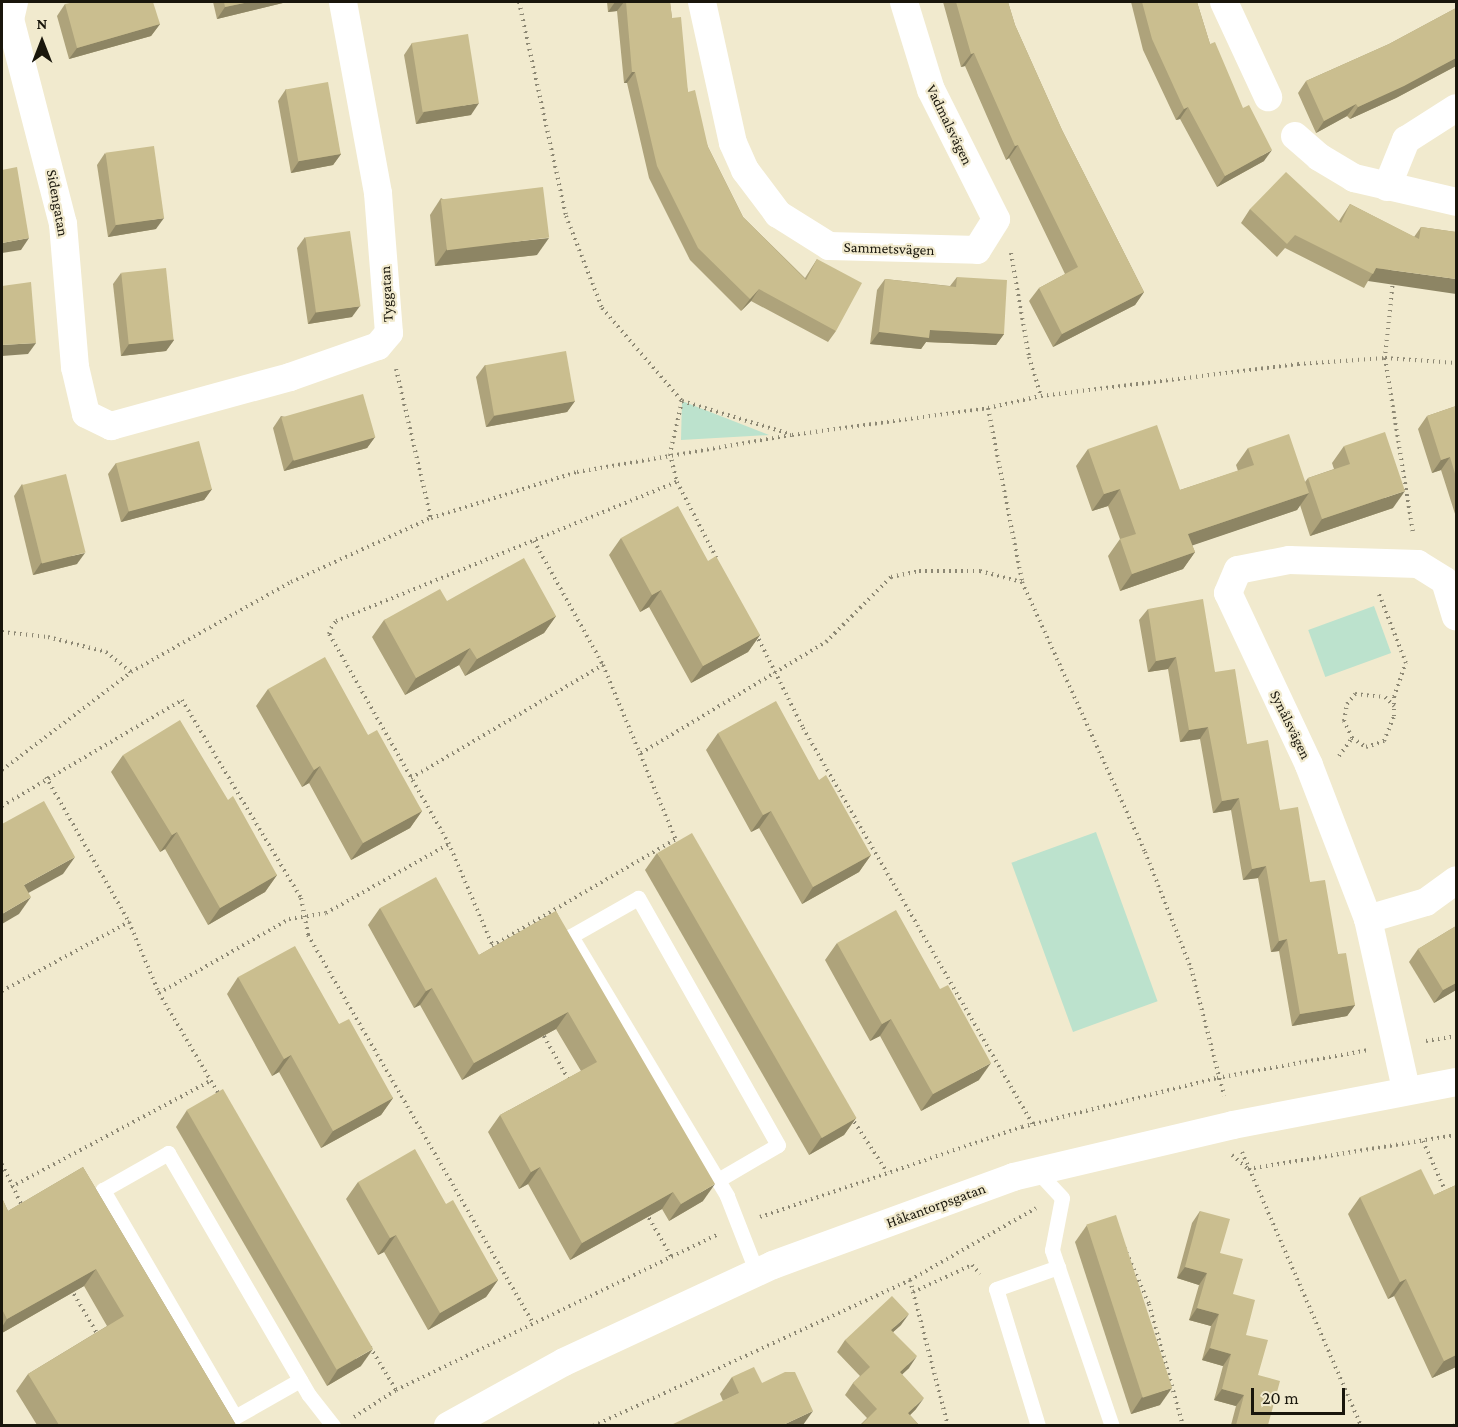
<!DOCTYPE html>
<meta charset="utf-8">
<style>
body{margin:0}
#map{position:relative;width:1458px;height:1427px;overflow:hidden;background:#f1eace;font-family:"Crimson Pro",serif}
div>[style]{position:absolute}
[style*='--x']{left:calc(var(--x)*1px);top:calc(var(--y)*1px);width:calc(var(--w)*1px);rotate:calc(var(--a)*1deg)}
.green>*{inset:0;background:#bce2cd;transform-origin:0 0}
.path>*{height:4px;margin-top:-2px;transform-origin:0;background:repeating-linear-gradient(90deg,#8d8874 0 1.5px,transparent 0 6px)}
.lane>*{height:15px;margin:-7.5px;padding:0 7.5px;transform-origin:7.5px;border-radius:7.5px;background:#fff}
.street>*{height:28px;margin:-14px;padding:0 14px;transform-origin:14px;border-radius:14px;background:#fff}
.wall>*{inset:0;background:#aea37b}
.shaded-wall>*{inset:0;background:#8d8564}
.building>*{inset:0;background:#cabe8f;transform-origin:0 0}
span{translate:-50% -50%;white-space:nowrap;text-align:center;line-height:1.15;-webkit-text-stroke:4.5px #f1eace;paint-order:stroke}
.street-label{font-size:15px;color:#19160c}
.frame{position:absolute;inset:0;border:3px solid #19160c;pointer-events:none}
.north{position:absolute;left:12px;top:12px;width:60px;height:60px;-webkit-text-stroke:4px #f1eace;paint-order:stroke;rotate:0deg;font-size:16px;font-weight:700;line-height:24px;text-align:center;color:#19160c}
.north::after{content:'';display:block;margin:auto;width:21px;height:27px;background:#19160c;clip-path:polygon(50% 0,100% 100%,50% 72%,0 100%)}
.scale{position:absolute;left:1251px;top:1388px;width:94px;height:27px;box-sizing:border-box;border:3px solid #19160c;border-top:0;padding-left:8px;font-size:18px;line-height:21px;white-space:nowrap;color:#19160c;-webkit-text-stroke:4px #f1eace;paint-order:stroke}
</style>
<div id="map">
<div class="green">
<i style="clip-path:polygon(682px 401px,769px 435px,681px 440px)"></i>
<i style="left:1374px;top:606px;width:50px;height:70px;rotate:70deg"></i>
<i style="left:1096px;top:832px;width:180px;height:90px;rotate:70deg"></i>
</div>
<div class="path">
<i style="--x:519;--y:2;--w:219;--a:77.6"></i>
<i style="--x:566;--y:216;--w:99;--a:68.6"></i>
<i style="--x:602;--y:308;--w:123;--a:49.3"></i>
<i style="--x:682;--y:401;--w:113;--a:17"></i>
<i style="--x:1011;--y:253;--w:106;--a:80.2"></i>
<i style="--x:1029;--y:357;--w:41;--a:72.9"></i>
<i style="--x:1393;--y:280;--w:78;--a:95.9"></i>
<i style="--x:1385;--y:358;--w:177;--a:80.9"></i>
<i style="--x:396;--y:369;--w:153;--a:76.8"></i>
<i style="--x:682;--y:401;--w:54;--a:102.8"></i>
<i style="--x:670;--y:454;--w:29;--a:76"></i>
<i style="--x:677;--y:482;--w:89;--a:62.6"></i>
<i style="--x:988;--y:408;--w:177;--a:78.9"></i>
<i style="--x:1022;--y:582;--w:297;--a:65.5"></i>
<i style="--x:1145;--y:852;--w:125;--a:68.4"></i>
<i style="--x:1191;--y:968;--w:132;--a:75.5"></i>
<i style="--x:534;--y:541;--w:142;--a:60.9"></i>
<i style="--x:603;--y:665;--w:195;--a:67.4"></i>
<i style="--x:2;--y:632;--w:46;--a:6.2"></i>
<i style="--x:48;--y:637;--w:60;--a:14.5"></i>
<i style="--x:106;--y:652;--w:32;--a:39"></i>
<i style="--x:756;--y:634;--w:105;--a:63.4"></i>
<i style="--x:803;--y:728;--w:459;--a:59.9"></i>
<i style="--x:1352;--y:738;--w:19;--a:-115"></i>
<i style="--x:1344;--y:721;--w:17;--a:-80"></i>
<i style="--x:1347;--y:704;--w:13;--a:-51"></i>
<i style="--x:1355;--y:694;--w:30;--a:6"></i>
<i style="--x:1385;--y:697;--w:13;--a:45"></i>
<i style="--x:641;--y:753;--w:216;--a:-31"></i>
<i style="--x:826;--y:642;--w:92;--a:-45"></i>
<i style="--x:891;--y:577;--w:29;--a:-12"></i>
<i style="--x:919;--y:571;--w:61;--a:0"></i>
<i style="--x:980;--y:571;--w:43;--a:14.7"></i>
<i style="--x:1339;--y:756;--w:22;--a:-54"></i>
<i style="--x:1352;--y:738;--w:17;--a:33"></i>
<i style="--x:1366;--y:747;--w:19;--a:-18"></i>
<i style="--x:1384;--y:741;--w:27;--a:-68"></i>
<i style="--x:1394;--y:716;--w:19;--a:-90"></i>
<i style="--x:1394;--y:697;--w:36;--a:-71"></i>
<i style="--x:1406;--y:663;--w:74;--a:-111.4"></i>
<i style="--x:2;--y:770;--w:162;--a:-37.2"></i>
<i style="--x:131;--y:672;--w:184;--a:-29.4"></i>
<i style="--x:291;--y:582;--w:154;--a:-24.6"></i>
<i style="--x:431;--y:518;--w:153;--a:-17.5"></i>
<i style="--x:577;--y:472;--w:218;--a:-9.8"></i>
<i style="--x:792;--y:435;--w:198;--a:-7.8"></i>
<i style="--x:988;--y:408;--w:54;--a:-12.8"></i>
<i style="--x:1041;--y:396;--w:259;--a:-7.1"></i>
<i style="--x:1298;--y:364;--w:87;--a:-3.9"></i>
<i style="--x:1385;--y:358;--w:71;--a:4"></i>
<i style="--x:46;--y:777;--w:167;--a:60.2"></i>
<i style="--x:129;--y:922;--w:77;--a:67.1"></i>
<i style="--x:159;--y:993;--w:120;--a:59.4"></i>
<i style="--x:411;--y:778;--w:223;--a:-30.5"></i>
<i style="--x:2;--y:806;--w:209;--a:-30.5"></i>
<i style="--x:182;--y:700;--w:231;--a:59"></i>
<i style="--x:301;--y:898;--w:38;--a:79"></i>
<i style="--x:308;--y:935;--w:449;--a:59.9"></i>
<i style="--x:492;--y:946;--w:213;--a:-30.2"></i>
<i style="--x:494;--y:949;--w:114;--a:-113.2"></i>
<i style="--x:449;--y:844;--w:242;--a:-119.7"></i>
<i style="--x:329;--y:634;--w:6;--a:-72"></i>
<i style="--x:331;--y:628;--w:9;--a:-54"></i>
<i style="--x:336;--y:621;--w:368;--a:-22.2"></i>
<i style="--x:2;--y:991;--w:145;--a:-28.5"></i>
<i style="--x:159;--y:993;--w:150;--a:-29.6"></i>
<i style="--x:289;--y:919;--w:37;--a:-9"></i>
<i style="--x:326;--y:913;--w:141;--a:-29.3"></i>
<i style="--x:541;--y:1031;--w:59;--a:60.4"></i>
<i style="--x:1426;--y:1041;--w:30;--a:-9"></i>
<i style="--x:851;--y:1117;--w:66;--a:56.8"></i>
<i style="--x:1423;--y:1141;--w:59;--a:66"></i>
<i style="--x:1242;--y:1152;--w:299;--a:66.5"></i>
<i style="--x:1232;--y:1155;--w:21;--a:41"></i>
<i style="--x:1248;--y:1169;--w:211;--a:-9.3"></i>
<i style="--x:2;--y:1164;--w:49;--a:64.5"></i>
<i style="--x:11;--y:1187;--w:225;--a:-28"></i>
<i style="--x:646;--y:1213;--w:50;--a:59.8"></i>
<i style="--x:760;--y:1217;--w:277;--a:-19"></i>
<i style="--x:1022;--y:1127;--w:201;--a:-14.1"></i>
<i style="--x:1217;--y:1078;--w:154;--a:-10.5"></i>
<i style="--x:1124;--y:1247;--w:62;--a:66.3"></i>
<i style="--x:1149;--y:1304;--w:127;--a:74.4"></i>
<i style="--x:910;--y:1280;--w:151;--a:75.4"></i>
<i style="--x:71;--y:1289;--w:56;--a:59.7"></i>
<i style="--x:913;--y:1292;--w:65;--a:-24.6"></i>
<i style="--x:972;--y:1265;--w:12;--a:48"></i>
<i style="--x:370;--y:1347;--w:50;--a:58.8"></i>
<i style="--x:354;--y:1417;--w:50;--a:-32.7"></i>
<i style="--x:396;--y:1390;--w:356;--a:-25.8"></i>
<i style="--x:593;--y:1426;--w:349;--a:-24.7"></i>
<i style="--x:910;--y:1280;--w:145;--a:-29.7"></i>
<i style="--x:1454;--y:1426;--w:3;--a:-45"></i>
</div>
<div class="lane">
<i style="--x:1038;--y:1172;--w:35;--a:47"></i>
<i style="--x:1062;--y:1198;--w:53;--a:100.9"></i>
<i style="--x:1052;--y:1250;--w:186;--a:71.2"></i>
<i style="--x:718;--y:1180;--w:69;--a:-30.3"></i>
<i style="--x:778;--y:1145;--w:284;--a:-119.5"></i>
<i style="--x:638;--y:898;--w:77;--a:150.4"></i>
<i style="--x:571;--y:936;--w:303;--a:59"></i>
<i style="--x:727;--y:1196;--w:83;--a:68.7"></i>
<i style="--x:300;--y:1380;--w:75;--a:150.4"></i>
<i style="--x:235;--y:1417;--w:263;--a:-120.2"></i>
<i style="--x:103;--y:1190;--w:75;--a:-29.6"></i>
<i style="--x:168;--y:1153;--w:280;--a:59.8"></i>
<i style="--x:309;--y:1395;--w:39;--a:52"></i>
<i style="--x:1038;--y:1426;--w:143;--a:-107"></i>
<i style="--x:996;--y:1289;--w:66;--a:-19.5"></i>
</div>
<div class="street">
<i style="--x:14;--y:2;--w:17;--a:103"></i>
<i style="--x:10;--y:19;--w:212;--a:75.5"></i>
<i style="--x:63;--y:224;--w:144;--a:85.2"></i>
<i style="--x:75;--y:367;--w:48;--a:76.8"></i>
<i style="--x:86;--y:414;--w:28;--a:26"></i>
<i style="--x:111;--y:426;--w:186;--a:-15.3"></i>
<i style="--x:290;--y:377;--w:93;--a:-19.4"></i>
<i style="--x:378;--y:346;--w:17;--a:-50"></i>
<i style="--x:389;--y:333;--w:140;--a:-94.5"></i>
<i style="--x:378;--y:193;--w:194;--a:-100.4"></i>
<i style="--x:702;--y:2;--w:144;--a:77.6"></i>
<i style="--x:733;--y:143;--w:30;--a:66"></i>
<i style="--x:745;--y:170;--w:55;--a:53.1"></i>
<i style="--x:778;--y:214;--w:60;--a:32.1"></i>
<i style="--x:829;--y:246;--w:148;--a:1.5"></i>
<i style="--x:977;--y:250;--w:36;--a:-58"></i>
<i style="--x:996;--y:219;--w:144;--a:-116.7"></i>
<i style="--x:931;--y:90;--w:92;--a:-107.1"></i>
<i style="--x:1224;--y:2;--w:105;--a:65.1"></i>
<i style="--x:1295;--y:136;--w:32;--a:41"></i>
<i style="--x:1319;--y:157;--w:41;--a:31"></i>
<i style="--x:1354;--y:178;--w:105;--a:13.2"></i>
<i style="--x:1387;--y:187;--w:51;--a:-68"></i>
<i style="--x:1406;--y:140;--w:59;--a:-32.6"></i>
<i style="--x:1368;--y:919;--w:60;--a:-16.3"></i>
<i style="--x:1426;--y:902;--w:37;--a:-36"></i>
<i style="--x:1406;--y:1089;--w:174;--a:-102.6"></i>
<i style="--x:1368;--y:919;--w:165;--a:-111"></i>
<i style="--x:1309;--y:765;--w:190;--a:-115.2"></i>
<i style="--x:1228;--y:593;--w:25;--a:-67"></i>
<i style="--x:1238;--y:570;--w:52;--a:-11.1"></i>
<i style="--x:1289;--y:560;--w:129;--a:1.8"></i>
<i style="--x:1418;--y:564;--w:32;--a:32"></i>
<i style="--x:1445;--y:581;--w:37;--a:73"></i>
<i style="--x:448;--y:1426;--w:132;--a:-28.9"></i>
<i style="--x:564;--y:1362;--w:230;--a:-24.9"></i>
<i style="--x:773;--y:1265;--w:256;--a:-20.1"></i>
<i style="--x:1013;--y:1177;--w:226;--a:-13.3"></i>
<i style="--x:1233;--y:1125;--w:227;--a:-10.9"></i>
</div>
<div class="wall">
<i style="clip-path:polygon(213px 2px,287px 2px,217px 19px)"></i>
<i style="clip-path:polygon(607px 2px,670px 2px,672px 18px,688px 92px,708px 147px,743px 217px,805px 278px,817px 259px,836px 331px,828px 342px,751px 301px,741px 311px,690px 260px,649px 178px,627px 83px,624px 83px,617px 11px,608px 12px)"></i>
<i style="clip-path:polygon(943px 2px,1008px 2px,1015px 25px,1062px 130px,1144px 292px,1135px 305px,1053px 347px,1029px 301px,1039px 288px,1065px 274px,1009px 158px,1006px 160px,965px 66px,961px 67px)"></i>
<i style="clip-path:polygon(1131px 2px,1197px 2px,1210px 44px,1264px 161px,1217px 187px,1180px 119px,1176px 120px,1143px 50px)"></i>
<i style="clip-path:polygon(65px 4px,160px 24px,151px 36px,69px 59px,57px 16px)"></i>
<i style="clip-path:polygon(1456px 8px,1456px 66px,1396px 98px,1350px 119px,1347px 116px,1316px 133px,1298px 93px,1306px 81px,1389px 44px)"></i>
<i style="clip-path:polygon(412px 43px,471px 115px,416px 124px,404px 55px)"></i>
<i style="clip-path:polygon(286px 89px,341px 154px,333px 165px,291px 173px,278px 101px)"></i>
<i style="clip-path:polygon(105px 153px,156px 229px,108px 237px,97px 165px)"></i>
<i style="clip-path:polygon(441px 198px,537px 255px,435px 266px,430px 215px)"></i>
<i style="clip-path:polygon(1350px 204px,1414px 237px,1421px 227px,1456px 232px,1368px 281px,1364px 288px,1285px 248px,1277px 257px,1241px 223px,1250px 209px,1339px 221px)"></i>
<i style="clip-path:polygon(305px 237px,352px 317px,308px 324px,297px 248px)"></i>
<i style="clip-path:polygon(121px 273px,174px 340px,166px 351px,121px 356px,113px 284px)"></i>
<i style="clip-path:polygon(957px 277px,1004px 334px,996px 345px,926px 342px,921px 349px,870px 344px,877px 290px,885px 279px,950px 286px)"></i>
<i style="clip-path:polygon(485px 365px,575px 401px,567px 412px,486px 427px,476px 377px)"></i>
<i style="clip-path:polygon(1456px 406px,1456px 517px,1441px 470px,1432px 473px,1418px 429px,1427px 416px)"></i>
<i style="clip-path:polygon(281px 416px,375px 437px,367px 448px,284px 471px,273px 428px)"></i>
<i style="clip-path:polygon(1344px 446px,1393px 508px,1310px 536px,1300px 505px,1297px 510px,1192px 545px,1195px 552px,1183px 569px,1120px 591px,1108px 556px,1120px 539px,1108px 506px,1092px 511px,1076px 466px,1088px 449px,1180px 490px,1238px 471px,1236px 465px,1248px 448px,1305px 482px,1308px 478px,1334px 469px,1332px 463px)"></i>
<i style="clip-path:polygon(116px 463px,212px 489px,204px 500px,121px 522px,108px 474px)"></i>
<i style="clip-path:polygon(22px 484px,77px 564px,33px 575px,14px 496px)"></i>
<i style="clip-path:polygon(621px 538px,760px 635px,748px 652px,691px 683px,649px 607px,640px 612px,609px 555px)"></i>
<i style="clip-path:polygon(447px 601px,556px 616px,544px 633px,465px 676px,459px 665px,405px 695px,372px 637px,384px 620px)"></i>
<i style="clip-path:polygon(1148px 609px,1215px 672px,1247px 744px,1280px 810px,1310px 882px,1338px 954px,1355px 1005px,1347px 1016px,1292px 1026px,1279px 951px,1271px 952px,1258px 878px,1243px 880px,1231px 810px,1213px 813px,1200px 739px,1180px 742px,1168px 669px,1148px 672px,1139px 620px)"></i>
<i style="clip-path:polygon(268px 689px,368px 735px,422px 811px,410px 828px,351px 860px,309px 783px,302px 787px,256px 706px)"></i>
<i style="clip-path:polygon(718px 733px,819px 780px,871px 855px,859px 872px,802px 904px,759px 828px,751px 832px,706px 750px)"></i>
<i style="clip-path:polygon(123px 755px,277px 875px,265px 892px,208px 925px,165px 849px,160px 852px,111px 772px)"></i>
<i style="clip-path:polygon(657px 853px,856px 1118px,844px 1135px,809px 1155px,645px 870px)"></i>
<i style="clip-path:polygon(380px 908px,479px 955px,556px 911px,703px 1201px,669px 1221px,662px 1209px,570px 1260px,528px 1184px,519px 1189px,488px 1132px,500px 1115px,581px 1071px,556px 1029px,462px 1080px,420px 1005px,414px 1008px,368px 925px)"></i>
<i style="clip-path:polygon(1456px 926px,1456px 990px,1434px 1003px,1409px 962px,1418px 949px)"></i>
<i style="clip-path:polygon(837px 943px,979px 1080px,921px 1111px,880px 1036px,870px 1041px,825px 960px)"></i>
<i style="clip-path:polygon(238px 977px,339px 1024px,393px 1098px,381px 1115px,321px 1148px,279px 1072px,272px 1076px,227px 994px)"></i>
<i style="clip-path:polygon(187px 1110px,361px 1366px,327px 1386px,176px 1127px)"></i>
<i style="clip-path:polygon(83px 1167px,236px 1425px,37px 1425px,16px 1391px,28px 1374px,107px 1326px,84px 1286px,2px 1333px,2px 1198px,8px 1211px)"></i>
<i style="clip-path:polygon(358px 1182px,446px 1204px,498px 1280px,486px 1297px,428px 1330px,384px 1252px,378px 1255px,346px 1199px)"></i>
<i style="clip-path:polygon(1456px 1185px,1456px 1367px,1432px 1378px,1394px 1296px,1388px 1299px,1348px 1214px,1360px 1197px,1434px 1195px)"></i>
<i style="clip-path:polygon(1200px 1211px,1220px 1253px,1258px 1375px,1268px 1425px,1231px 1425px,1236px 1406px,1214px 1400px,1223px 1366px,1202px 1360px,1211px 1326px,1189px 1320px,1199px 1285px,1177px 1278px,1192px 1223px)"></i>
<i style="clip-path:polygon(1087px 1225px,1160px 1405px,1131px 1414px,1075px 1242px)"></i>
<i style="clip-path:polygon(901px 1325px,893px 1332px,909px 1368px,902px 1374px,916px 1409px,910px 1415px,919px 1425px,860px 1425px,867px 1418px,845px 1395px,853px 1383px,860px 1376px,837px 1352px,845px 1340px)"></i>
<i style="clip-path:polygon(732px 1377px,762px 1383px,723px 1401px,720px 1394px)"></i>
</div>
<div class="shaded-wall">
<i style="clip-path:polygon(249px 2px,287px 2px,217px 19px,225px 7px)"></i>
<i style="clip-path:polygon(615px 2px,624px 2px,617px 11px,608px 12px)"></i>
<i style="clip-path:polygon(160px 24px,151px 36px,69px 59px,77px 48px)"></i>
<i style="clip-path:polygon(974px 53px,965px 66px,961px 67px,971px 54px)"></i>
<i style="clip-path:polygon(1456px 58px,1456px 66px,1396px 98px,1350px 119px,1358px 107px)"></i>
<i style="clip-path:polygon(632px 72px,635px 72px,627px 83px,624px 83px)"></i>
<i style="clip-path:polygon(479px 103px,471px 115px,416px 124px,424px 112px)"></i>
<i style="clip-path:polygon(1356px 104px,1347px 116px,1316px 133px,1324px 121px)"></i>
<i style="clip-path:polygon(1188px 107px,1180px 119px,1176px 120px,1184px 109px)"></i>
<i style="clip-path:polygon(1018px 145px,1009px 158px,1006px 160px,1015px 146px)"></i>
<i style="clip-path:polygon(1272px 150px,1264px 161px,1217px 187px,1225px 176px)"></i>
<i style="clip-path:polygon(341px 154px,333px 165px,291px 173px,299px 161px)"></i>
<i style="clip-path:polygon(164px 218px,156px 229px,108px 237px,116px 225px)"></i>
<i style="clip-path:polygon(29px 238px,21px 250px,2px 253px,2px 243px)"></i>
<i style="clip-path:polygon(549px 238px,537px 255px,435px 266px,447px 249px)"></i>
<i style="clip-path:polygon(1376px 268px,1456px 279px,1456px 294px,1368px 281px)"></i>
<i style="clip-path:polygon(759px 289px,751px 301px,741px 311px,750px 299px)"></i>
<i style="clip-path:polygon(1144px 292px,1135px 305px,1053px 347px,1062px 334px)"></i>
<i style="clip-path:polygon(360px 306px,352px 317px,308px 324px,316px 312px)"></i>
<i style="clip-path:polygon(930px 330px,1004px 334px,996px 345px,926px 342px,921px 349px,870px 344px,879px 332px)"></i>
<i style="clip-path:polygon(174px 340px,166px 351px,121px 356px,129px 344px)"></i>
<i style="clip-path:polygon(36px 343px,28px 354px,2px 356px,2px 345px)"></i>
<i style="clip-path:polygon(575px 401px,567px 412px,486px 427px,494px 416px)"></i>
<i style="clip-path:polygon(375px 437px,367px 448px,284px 471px,293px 460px)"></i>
<i style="clip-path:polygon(1450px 457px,1441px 470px,1432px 473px,1441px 460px)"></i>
<i style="clip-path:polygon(212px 489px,204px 500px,121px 522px,129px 511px)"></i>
<i style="clip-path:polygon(1120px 489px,1108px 506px,1092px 511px,1104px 494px)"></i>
<i style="clip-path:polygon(1405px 491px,1393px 508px,1310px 536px,1322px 519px)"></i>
<i style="clip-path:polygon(1309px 493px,1297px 510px,1176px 551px,1188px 534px)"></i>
<i style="clip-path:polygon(1195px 552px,1183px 569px,1120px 591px,1132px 574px)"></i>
<i style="clip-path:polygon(85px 553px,77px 564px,33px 575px,41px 563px)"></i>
<i style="clip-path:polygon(661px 590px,649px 607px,640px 612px,652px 595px)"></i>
<i style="clip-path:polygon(556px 616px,544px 633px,465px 676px,477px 659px)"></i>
<i style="clip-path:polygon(760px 635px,748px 652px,691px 683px,703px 666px)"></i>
<i style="clip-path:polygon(470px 648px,459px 665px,405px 695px,416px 678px)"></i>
<i style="clip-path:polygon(1176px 657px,1168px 669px,1148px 672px,1156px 661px)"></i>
<i style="clip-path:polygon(1208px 727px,1200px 739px,1180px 742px,1189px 730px)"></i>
<i style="clip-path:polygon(320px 766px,309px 783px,302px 787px,314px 770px)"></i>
<i style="clip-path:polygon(1239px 798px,1231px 810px,1213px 813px,1222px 801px)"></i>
<i style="clip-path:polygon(422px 811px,410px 828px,351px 860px,363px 843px)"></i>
<i style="clip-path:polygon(771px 811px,759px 828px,751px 832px,763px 815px)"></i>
<i style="clip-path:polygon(177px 832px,165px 849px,160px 852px,172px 835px)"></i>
<i style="clip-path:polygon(871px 855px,859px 872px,802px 904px,813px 887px)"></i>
<i style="clip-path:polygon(75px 857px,63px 874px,12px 902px,24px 885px)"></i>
<i style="clip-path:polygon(1266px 866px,1258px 878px,1243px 880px,1252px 869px)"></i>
<i style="clip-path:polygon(277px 875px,265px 892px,208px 925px,220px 908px)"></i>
<i style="clip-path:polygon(31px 897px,19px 914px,2px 924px,2px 914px)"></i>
<i style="clip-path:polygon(1287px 939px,1279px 951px,1271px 952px,1279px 941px)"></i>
<i style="clip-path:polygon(1456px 983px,1456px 990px,1434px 1003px,1443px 990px)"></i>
<i style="clip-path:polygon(432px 988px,420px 1005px,414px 1008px,426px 991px)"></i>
<i style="clip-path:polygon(1355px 1005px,1347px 1016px,1292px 1026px,1300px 1014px)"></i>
<i style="clip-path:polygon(568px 1012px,556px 1029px,462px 1080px,474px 1063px)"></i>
<i style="clip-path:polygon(891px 1019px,880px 1036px,870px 1041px,882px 1024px)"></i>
<i style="clip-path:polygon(291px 1055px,279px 1072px,272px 1076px,284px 1059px)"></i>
<i style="clip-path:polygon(991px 1063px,979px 1080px,921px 1111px,933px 1094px)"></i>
<i style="clip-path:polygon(393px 1098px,381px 1115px,321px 1148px,333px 1131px)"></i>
<i style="clip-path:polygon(856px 1118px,844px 1135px,809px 1155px,821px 1138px)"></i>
<i style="clip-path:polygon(540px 1167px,528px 1184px,519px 1189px,531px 1172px)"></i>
<i style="clip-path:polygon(715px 1184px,703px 1201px,669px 1221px,681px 1204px)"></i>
<i style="clip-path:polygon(673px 1192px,662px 1209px,570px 1260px,582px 1243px)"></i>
<i style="clip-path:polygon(396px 1235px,384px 1252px,378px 1255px,390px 1238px)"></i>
<i style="clip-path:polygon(1185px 1267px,1207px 1273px,1199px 1285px,1177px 1278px)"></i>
<i style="clip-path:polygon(96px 1269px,84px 1286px,2px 1333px,2px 1327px,7px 1319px)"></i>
<i style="clip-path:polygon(1406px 1279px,1394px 1296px,1388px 1299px,1400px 1282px)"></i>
<i style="clip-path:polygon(498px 1280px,486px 1297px,428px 1330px,440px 1313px)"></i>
<i style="clip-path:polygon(1197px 1308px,1219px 1314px,1211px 1326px,1189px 1320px)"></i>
<i style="clip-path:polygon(909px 1314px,901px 1325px,883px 1341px,891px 1330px)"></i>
<i style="clip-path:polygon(1210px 1348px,1231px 1354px,1223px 1366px,1202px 1360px)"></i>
<i style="clip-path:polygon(373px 1349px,361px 1366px,327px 1386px,338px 1369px)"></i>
<i style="clip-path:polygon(1456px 1355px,1456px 1367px,1432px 1378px,1444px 1361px)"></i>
<i style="clip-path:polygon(917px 1356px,909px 1368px,892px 1384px,900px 1372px)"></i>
<i style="clip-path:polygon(1172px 1388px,1160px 1405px,1131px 1414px,1142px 1397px)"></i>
<i style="clip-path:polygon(1222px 1389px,1244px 1395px,1236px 1406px,1214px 1400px)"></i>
<i style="clip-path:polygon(924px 1398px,916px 1409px,900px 1425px,908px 1413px)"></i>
<i style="clip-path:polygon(813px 1411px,803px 1425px,783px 1425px)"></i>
</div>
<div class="building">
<i style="clip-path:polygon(75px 2px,153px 2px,160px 24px,77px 48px,65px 4px)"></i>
<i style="clip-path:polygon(224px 2px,249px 2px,225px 7px)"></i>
<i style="clip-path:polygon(626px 2px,670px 2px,672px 18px,681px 17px,688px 92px,695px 90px,708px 147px,743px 217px,806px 280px,817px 259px,862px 283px,836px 331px,759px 289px,750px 299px,698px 248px,657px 166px,635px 72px,632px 72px)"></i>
<i style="clip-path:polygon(956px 2px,1008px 2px,1015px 25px,1062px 130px,1144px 292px,1062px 334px,1039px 288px,1078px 267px,1018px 145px,1015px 146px,974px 53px,971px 54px)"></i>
<i style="clip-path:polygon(1142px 2px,1197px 2px,1210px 44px,1215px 42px,1243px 108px,1249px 105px,1272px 150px,1225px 176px,1188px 107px,1184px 109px,1152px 39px)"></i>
<i style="clip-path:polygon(1456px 8px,1456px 58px,1404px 86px,1358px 107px,1356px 104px,1324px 121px,1306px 81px,1389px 44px)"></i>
<i style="left:468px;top:34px;width:70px;height:57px;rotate:81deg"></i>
<i style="left:328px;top:82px;width:73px;height:43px;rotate:80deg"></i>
<i style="left:154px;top:146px;width:73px;height:49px;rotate:82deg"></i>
<i style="clip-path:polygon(17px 167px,29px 238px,2px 243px,2px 170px)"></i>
<i style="clip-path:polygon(1286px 172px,1341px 223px,1350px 204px,1419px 239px,1421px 227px,1456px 232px,1456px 279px,1376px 268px,1373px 274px,1295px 235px,1287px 244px,1250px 209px)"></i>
<i style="left:543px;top:187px;width:51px;height:103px;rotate:83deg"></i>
<i style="left:350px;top:231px;width:76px;height:45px;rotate:82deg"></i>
<i style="left:166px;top:268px;width:72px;height:45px;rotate:84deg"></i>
<i style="clip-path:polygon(957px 277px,1007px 280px,1004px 334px,930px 330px,929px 338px,879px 332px,885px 279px,956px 287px)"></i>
<i style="clip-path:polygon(31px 282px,36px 343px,2px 345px,2px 286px)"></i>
<i style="left:566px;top:351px;width:51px;height:82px;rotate:80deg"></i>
<i style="left:363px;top:394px;width:45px;height:85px;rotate:74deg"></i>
<i style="clip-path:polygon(1456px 406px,1456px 477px,1450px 457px,1441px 460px,1427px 416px)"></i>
<i style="clip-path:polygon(1157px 425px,1180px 490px,1254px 465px,1248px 448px,1289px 434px,1309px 493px,1188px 534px,1195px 552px,1132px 574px,1120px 539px,1136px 534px,1120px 489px,1104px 494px,1088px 449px)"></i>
<i style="clip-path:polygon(1385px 432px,1405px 491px,1322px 519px,1308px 478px,1350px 464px,1344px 446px)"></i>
<i style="left:199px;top:441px;width:50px;height:86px;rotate:75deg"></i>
<i style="left:66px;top:474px;width:81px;height:45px;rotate:76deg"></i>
<i style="clip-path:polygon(678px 506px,708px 561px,716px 556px,760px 635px,703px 666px,661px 590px,652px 595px,621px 538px)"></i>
<i style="clip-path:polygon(524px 558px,556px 616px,477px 659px,470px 648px,416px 678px,384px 620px,440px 589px,447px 601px)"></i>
<i style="clip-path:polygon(1203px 599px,1215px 672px,1235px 669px,1247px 744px,1268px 740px,1280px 810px,1298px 807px,1310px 882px,1325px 880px,1338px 954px,1346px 953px,1355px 1005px,1300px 1014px,1287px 939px,1279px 941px,1266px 866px,1252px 869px,1239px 798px,1222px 801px,1208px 727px,1189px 730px,1176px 657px,1156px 661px,1148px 609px)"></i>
<i style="clip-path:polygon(325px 657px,368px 735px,377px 730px,422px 811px,363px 843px,320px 766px,314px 770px,268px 689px)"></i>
<i style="clip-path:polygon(776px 701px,819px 780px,826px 775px,871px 855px,813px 887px,771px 811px,763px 815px,718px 733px)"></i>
<i style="clip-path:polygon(180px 720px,228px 800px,233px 796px,277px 875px,220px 908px,177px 832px,172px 835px,123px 755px)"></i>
<i style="clip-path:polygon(44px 801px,75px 857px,24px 885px,31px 897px,2px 914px,2px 824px)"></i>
<i style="left:692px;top:833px;width:329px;height:40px;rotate:60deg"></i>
<i style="clip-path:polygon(436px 877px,479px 955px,556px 911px,715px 1184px,681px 1204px,673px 1192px,582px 1243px,540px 1167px,531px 1172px,500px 1115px,597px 1062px,568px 1012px,474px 1063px,432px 988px,426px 991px,380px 908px)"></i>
<i style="clip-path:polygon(896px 910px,940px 989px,948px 985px,991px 1063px,933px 1094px,891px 1019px,882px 1024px,837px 943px)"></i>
<i style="clip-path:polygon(1456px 926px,1456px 983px,1443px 990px,1418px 949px)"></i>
<i style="clip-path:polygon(295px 946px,339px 1024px,349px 1019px,393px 1098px,333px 1131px,291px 1055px,284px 1059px,238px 977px)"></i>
<i style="left:223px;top:1089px;width:300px;height:42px;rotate:60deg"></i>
<i style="clip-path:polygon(415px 1149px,446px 1204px,453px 1200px,498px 1280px,440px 1313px,396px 1235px,390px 1238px,358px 1182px)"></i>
<i style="clip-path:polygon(83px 1167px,236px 1425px,59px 1425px,28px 1374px,124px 1316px,96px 1269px,7px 1319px,2px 1309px,2px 1198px,8px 1211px)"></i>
<i style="clip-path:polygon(1421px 1169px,1434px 1195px,1456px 1185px,1456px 1355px,1444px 1361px,1406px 1279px,1400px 1282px,1360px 1197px)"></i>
<i style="clip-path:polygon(1200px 1211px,1230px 1219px,1220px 1253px,1243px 1259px,1233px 1294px,1255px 1300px,1246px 1335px,1268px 1340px,1258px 1375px,1280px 1381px,1268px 1425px,1236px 1425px,1244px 1395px,1222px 1389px,1231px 1354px,1210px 1348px,1219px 1314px,1197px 1308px,1207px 1273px,1185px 1267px)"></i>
<i style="left:1116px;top:1215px;width:182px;height:31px;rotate:72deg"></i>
<i style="clip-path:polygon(892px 1296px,909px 1314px,891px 1330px,917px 1356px,900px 1372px,924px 1398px,908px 1413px,919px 1425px,861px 1425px,877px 1409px,853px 1383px,870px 1367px,845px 1340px)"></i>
<i style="clip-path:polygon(754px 1367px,762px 1383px,785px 1372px,795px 1372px,813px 1411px,783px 1425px,671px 1425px,739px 1393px,732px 1377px)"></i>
</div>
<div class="street-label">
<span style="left:949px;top:125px;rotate:64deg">Vadmalsvägen</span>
<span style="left:57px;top:203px;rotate:80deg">Sidengatan</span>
<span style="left:889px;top:249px;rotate:2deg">Sammetsvägen</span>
<span style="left:387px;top:294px;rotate:-93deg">Tyggatan</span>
<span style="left:1290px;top:725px;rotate:64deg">Synålsvägen</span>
<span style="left:936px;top:1206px;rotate:-20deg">Håkantorpsgatan</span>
</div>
<div class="frame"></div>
<div class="north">N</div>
<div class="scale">20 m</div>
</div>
